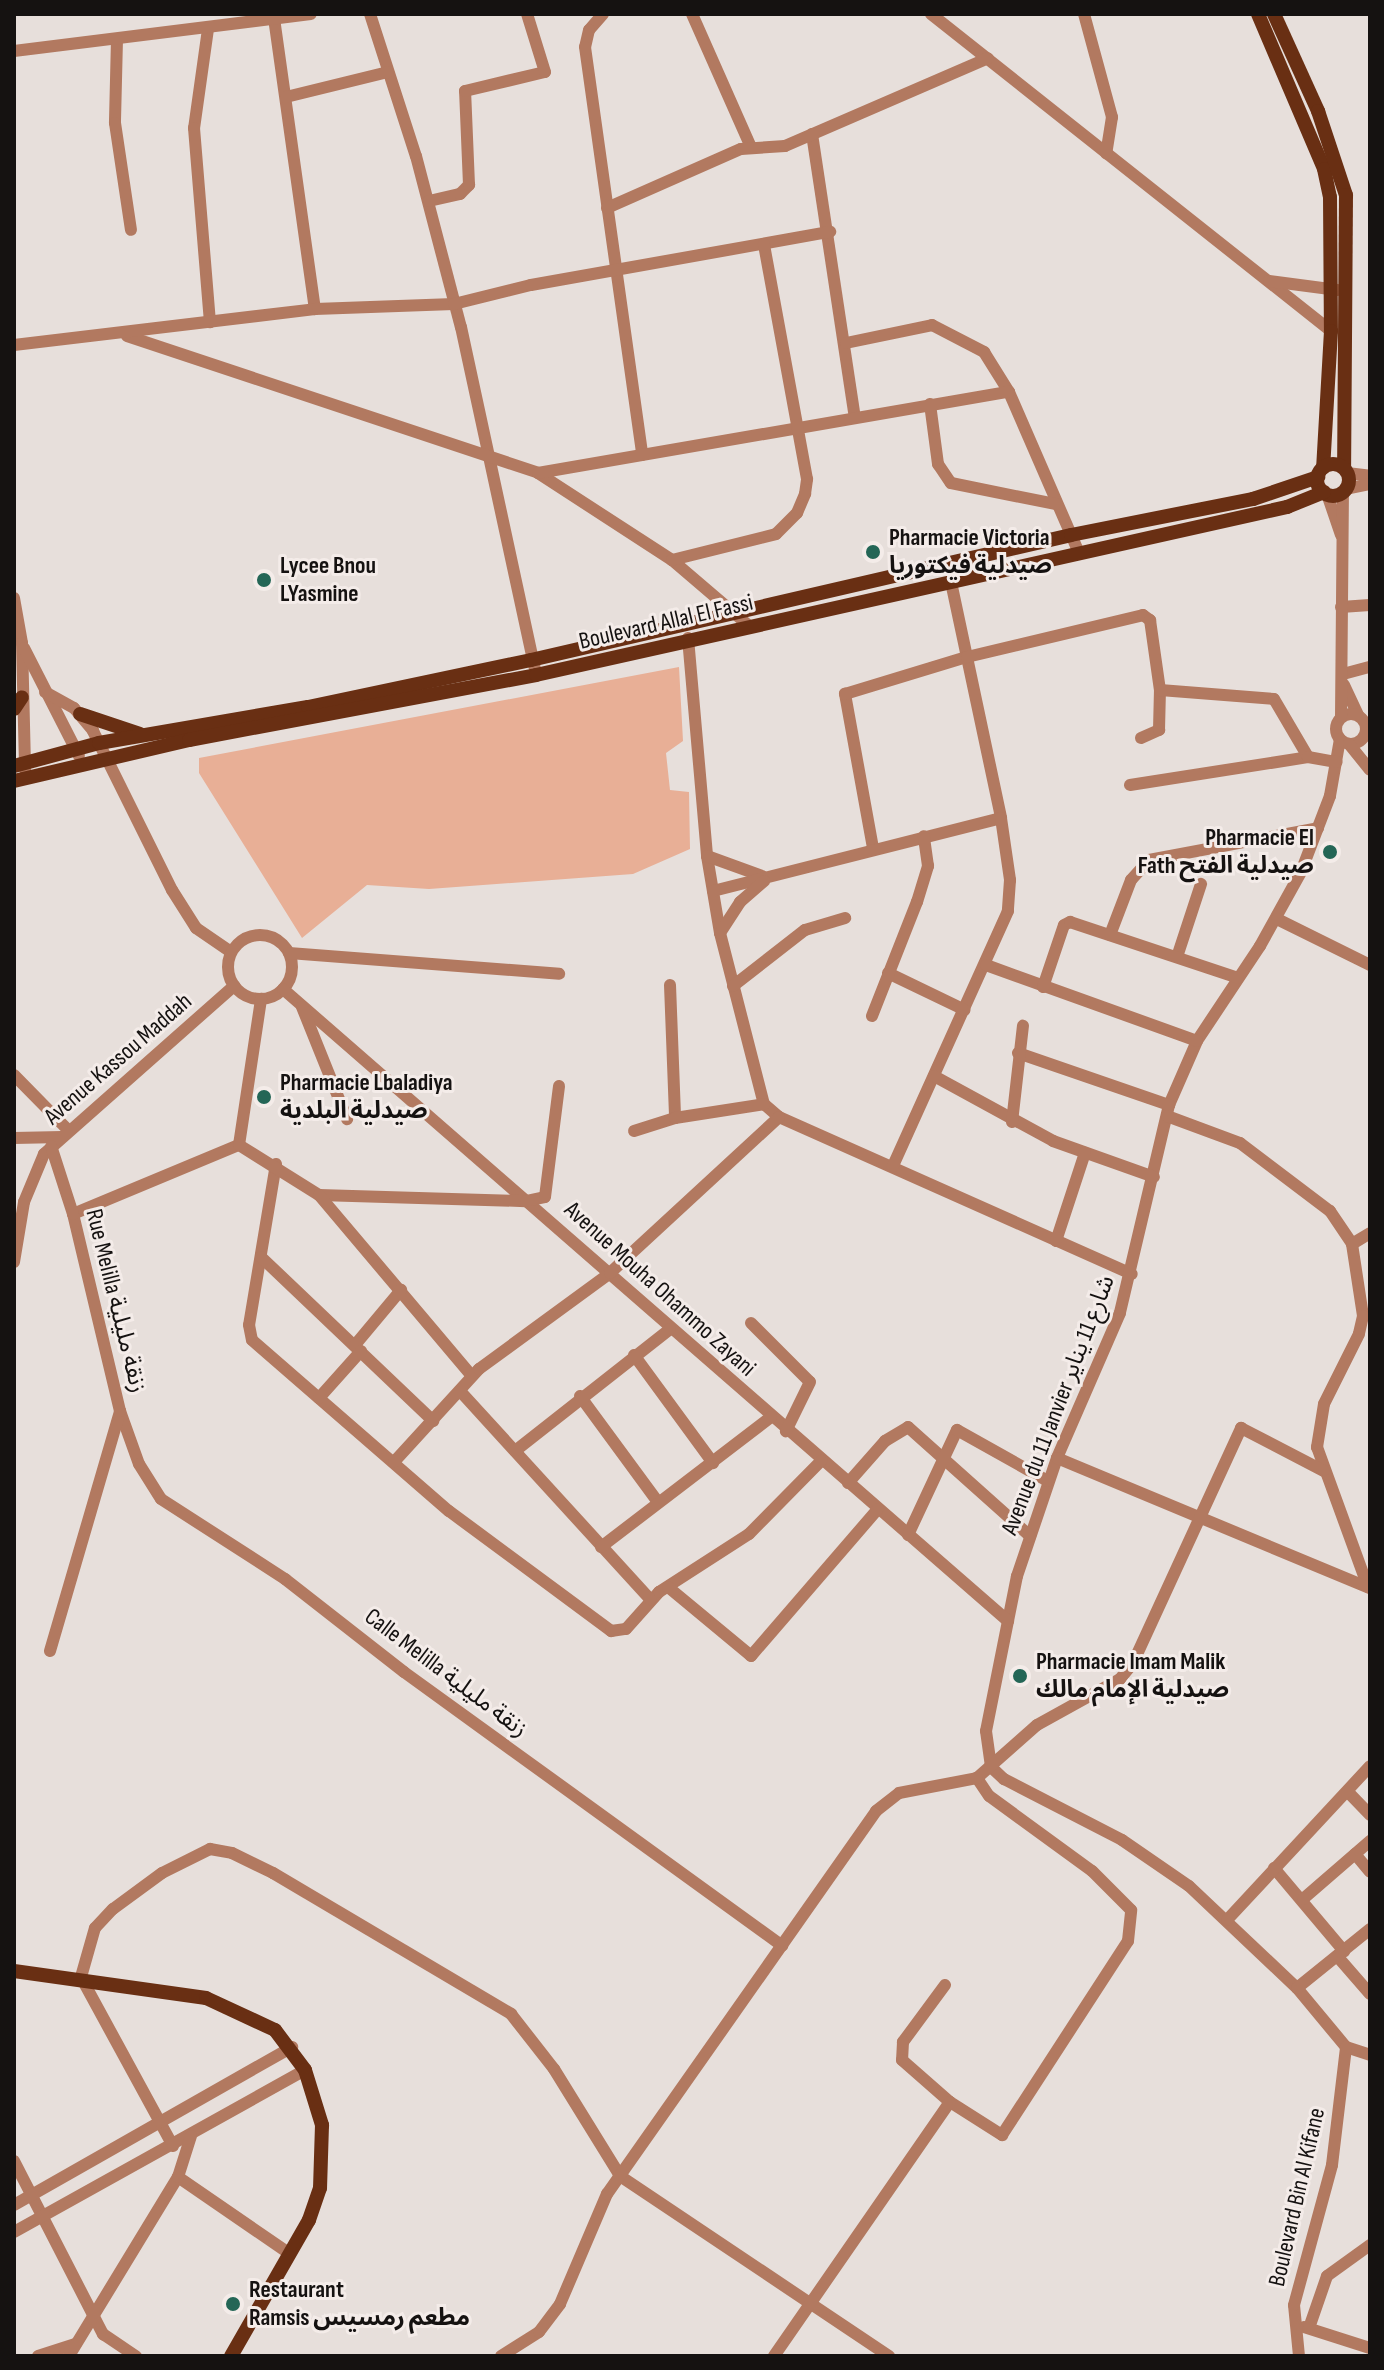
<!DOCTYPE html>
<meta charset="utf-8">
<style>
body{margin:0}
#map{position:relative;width:1384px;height:2370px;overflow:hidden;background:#e7dfdb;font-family:"Sofia Sans Condensed","Noto Sans Arabic",sans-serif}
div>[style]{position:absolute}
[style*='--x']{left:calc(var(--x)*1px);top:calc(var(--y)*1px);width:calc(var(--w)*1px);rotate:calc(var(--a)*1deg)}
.green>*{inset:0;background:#e8af96}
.minor>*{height:12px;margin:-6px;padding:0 6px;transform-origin:6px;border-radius:6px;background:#b27960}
.minor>.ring{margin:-6px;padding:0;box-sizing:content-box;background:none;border:12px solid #b27960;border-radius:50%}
.major>*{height:14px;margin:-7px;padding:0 7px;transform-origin:7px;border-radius:7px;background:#692f13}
.major>.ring{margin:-7px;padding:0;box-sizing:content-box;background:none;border:14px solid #692f13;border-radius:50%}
.dots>*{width:22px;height:22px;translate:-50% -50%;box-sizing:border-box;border:4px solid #f4ece9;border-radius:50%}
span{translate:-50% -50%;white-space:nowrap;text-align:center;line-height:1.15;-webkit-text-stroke:6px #f4ece9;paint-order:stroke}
.poi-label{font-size:24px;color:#151211;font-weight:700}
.left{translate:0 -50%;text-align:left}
.right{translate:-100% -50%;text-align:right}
.street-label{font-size:24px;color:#151211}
.frame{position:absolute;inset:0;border:16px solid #151211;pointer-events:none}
</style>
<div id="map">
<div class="green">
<i style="clip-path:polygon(679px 667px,683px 741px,666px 753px,670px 790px,689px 792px,690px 849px,633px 874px,429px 889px,367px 885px,302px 938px,199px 773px,199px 758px)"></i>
</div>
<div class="minor">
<i style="--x:370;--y:14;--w:149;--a:72.1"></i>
<i style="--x:416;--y:156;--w:177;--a:75.3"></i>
<i style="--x:461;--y:327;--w:356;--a:77.8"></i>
<i style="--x:603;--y:14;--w:21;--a:131"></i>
<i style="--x:589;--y:30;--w:17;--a:103"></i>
<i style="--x:585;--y:47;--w:412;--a:82"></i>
<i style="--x:692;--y:14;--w:145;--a:66.1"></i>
<i style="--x:931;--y:14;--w:510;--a:38.4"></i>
<i style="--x:1084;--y:14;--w:107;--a:74.8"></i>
<i style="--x:1112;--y:117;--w:37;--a:99"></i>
<i style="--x:274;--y:18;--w:294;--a:82"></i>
<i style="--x:208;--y:29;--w:100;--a:98"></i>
<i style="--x:194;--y:128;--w:195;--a:85.3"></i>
<i style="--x:117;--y:39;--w:84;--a:91.4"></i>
<i style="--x:115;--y:123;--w:108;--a:81.5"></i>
<i style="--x:14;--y:51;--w:299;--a:-7.1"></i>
<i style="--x:286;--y:97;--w:105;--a:-13.8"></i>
<i style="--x:812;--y:134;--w:287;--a:81.4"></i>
<i style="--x:429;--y:201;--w:32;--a:-13"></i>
<i style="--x:460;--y:194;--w:13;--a:-45"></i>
<i style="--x:469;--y:185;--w:94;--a:-92.4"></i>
<i style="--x:465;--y:91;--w:82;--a:-13.4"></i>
<i style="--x:545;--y:72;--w:61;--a:-107.2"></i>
<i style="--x:607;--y:208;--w:146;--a:-23.8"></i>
<i style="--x:741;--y:149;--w:44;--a:-3.9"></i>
<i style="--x:785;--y:146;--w:221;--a:-23.4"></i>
<i style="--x:1269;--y:281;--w:69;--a:7.5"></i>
<i style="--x:127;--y:336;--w:433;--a:18.4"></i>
<i style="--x:538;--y:473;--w:160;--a:33"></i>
<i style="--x:672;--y:560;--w:100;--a:40.5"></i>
<i style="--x:846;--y:343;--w:88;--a:-11.8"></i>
<i style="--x:932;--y:325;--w:59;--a:27.4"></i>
<i style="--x:984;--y:352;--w:47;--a:58"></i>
<i style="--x:1009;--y:392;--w:176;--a:66.5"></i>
<i style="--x:14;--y:345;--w:303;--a:-6.8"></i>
<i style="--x:315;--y:309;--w:139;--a:-2.1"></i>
<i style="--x:454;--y:304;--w:79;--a:-13.9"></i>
<i style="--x:531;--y:285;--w:304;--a:-10.1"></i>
<i style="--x:930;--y:404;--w:61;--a:82.4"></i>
<i style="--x:938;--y:464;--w:23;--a:56"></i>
<i style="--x:951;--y:483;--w:106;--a:11.4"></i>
<i style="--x:538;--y:473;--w:478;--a:-9.8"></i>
<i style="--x:1347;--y:473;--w:23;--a:7"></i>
<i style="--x:1346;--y:489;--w:25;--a:-12"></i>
<i style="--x:1327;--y:494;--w:43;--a:71.1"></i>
<i style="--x:672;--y:560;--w:107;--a:-14"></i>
<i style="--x:776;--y:534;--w:30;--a:-45"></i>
<i style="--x:797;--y:513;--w:21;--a:-67"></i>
<i style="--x:805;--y:494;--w:15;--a:-82"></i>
<i style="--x:807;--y:479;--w:239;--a:-100.4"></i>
<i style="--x:951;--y:582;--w:241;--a:78"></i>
<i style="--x:14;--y:598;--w:46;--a:79.9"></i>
<i style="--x:22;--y:643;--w:127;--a:88.6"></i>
<i style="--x:1341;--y:607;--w:29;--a:-4"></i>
<i style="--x:688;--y:638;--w:219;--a:85"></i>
<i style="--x:707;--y:856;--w:78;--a:80.4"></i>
<i style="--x:720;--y:933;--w:177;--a:75.6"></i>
<i style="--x:764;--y:1104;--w:20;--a:41"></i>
<i style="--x:779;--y:1117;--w:386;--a:24"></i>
<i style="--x:24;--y:648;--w:121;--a:63"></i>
<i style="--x:1343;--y:674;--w:28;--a:-15"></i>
<i style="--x:1344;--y:685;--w:33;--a:65"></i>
<i style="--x:45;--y:692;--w:33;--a:29"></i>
<i style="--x:74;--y:708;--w:30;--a:50"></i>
<i style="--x:93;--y:731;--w:178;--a:63.6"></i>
<i style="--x:172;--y:890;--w:45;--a:57.7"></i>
<i style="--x:196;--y:928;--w:42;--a:34.4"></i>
<i class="ring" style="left:1336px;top:714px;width:18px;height:18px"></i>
<i style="--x:1341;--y:717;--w:224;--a:-89.5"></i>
<i style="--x:1141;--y:738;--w:20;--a:-24"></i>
<i style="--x:1159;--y:730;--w:40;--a:-88.6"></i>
<i style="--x:1340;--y:739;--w:58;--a:100"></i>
<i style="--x:1330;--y:796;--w:81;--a:110.9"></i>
<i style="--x:1301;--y:872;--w:85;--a:119"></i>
<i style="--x:1260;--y:946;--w:114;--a:123.6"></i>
<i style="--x:1197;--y:1041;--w:70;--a:113.6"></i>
<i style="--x:1169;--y:1105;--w:214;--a:103.3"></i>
<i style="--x:1120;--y:1313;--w:158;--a:113.5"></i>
<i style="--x:1057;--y:1458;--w:125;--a:108.7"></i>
<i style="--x:1017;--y:1576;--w:158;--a:101.3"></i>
<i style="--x:986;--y:1731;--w:36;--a:82"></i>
<i style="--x:991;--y:1767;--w:18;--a:43"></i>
<i style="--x:1004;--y:1779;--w:133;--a:27.3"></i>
<i style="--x:1122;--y:1840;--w:81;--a:34.5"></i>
<i style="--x:1189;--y:1886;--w:149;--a:43.4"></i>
<i style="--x:1297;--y:1988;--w:77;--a:50.3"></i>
<i style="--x:1349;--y:744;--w:33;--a:51"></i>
<i style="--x:1130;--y:785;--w:180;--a:-8.9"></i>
<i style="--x:873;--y:848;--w:157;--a:-100.3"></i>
<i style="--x:845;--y:694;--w:127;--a:-16.9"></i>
<i style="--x:967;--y:657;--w:181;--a:-13.4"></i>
<i style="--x:1143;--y:615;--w:9;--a:36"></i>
<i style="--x:1150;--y:620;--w:71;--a:81.9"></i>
<i style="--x:1160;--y:690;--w:114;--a:4.5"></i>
<i style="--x:1274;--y:699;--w:67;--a:59.6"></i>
<i style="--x:1308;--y:757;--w:29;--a:10"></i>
<i style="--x:707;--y:856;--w:59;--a:20"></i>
<i style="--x:713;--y:891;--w:297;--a:-14.2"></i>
<i style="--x:1001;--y:818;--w:63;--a:81.7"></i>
<i style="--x:1010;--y:880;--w:31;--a:94"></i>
<i style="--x:1008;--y:911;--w:280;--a:114.3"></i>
<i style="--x:1277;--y:919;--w:104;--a:26.3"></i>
<i style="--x:720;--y:933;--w:37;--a:-57"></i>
<i style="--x:740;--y:902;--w:32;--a:-41"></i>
<i style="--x:1110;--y:935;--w:59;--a:-69.1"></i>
<i style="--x:1131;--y:880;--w:27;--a:-48"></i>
<i style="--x:1149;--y:860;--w:172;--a:-10.7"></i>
<i class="ring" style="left:228px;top:935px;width:52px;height:52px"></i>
<i style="--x:289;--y:953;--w:271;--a:4.4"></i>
<i style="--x:1177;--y:957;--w:77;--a:-71.8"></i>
<i style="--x:986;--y:965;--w:224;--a:19.8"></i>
<i style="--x:888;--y:973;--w:85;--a:25.7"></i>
<i style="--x:670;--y:985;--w:133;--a:87.8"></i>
<i style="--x:733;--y:986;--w:91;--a:-37.9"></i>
<i style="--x:805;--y:930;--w:42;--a:-16.7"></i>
<i style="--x:1043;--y:987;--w:65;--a:-71.3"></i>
<i style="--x:1064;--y:925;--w:7;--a:-27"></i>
<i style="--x:1070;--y:922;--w:177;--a:18.4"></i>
<i style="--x:283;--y:989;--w:962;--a:41.08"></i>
<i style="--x:302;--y:1007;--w:121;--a:68.1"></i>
<i style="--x:872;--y:1016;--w:123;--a:-68.5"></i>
<i style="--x:917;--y:902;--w:38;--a:-73"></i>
<i style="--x:928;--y:866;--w:30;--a:-98"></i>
<i style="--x:1018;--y:1053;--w:160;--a:19"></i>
<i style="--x:14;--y:1075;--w:78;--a:45.5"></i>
<i style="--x:934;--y:1076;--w:136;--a:28.6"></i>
<i style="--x:1053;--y:1141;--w:107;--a:19.6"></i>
<i style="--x:1167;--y:1116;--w:78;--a:20.3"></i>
<i style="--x:1240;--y:1143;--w:113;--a:37.1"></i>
<i style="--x:1330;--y:1211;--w:40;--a:56"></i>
<i style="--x:1352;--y:1244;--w:73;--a:81.3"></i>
<i style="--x:1363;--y:1316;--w:18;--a:103"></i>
<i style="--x:1359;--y:1334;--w:78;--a:116.6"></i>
<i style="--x:1324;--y:1404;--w:44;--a:99.2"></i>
<i style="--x:1317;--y:1447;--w:149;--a:70"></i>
<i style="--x:1012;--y:1122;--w:97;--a:-83.5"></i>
<i style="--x:634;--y:1131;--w:43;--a:-17.6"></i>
<i style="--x:675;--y:1118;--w:90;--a:-8.9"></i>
<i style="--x:14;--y:1138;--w:48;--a:-1.2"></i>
<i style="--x:239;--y:1145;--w:148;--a:-81.4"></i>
<i style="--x:276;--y:1164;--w:163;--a:99.5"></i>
<i style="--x:249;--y:1325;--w:15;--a:79"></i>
<i style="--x:252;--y:1340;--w:261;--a:41"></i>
<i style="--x:449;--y:1511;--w:202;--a:36.5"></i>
<i style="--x:611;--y:1631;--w:15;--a:-8"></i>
<i style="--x:626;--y:1629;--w:50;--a:-48.3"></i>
<i style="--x:659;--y:1592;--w:107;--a:-32.8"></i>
<i style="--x:749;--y:1534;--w:103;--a:-45.4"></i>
<i style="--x:319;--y:1195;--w:207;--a:1.7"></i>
<i style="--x:526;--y:1201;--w:19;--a:-12"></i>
<i style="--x:545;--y:1197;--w:112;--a:-82.8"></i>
<i style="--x:73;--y:1214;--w:180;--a:-22.6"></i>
<i style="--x:239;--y:1145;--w:94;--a:32"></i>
<i style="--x:319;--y:1195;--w:237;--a:49.8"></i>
<i style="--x:1056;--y:1241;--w:93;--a:-71.8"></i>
<i style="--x:1352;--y:1244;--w:21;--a:-31"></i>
<i style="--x:261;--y:1257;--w:238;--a:43.6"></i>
<i style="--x:14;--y:1262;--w:61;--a:-80.5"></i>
<i style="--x:24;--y:1202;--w:52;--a:-67.4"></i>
<i style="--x:44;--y:1154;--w:254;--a:-41.5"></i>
<i style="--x:751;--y:1323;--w:83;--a:45"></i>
<i style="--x:810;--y:1382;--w:55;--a:116.1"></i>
<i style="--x:355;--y:1345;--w:72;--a:-50.1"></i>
<i style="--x:634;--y:1355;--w:134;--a:53.8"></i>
<i style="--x:460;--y:1391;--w:282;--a:47.6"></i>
<i style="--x:580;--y:1396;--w:132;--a:53.7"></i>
<i style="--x:319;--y:1398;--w:63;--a:-48.2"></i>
<i style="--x:120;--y:1411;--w:56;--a:70.3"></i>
<i style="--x:139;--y:1464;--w:41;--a:57.8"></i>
<i style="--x:161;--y:1499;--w:148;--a:32.8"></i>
<i style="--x:285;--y:1579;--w:151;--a:38"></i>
<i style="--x:404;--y:1672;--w:467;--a:35.9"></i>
<i style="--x:515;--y:1451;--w:197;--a:-38.2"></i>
<i style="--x:1057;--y:1458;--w:339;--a:22.6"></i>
<i style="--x:394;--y:1462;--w:126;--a:-47.6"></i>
<i style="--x:479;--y:1369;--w:162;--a:-36.2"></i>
<i style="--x:610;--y:1273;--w:230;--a:-42.7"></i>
<i style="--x:848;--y:1483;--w:56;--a:-48.6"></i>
<i style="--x:885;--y:1441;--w:27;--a:-31"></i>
<i style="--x:908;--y:1427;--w:164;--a:41.8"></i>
<i style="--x:908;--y:1535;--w:116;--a:-65"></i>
<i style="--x:957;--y:1430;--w:104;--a:29.3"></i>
<i style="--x:601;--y:1547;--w:214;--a:-37.4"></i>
<i style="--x:668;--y:1587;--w:108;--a:39.7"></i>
<i style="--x:751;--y:1656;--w:194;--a:-49.2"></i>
<i style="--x:50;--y:1651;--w:250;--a:-73.7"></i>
<i style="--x:120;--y:1411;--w:203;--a:-103.4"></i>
<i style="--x:73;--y:1214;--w:71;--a:-107.9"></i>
<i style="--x:1348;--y:1792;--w:32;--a:46"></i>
<i style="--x:1355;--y:1854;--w:23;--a:50"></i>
<i style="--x:1274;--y:1868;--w:109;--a:49.9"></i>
<i style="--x:1303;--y:1899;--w:89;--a:-40.9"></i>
<i style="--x:1227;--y:1920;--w:210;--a:-47.1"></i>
<i style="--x:1337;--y:1956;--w:50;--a:49"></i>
<i style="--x:945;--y:1985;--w:71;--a:126.4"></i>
<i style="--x:903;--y:2042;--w:18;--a:93"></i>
<i style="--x:902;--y:2060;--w:64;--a:41.2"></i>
<i style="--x:950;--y:2102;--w:62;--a:32.4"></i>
<i style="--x:1002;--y:2135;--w:231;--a:-57"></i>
<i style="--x:1128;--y:1941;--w:31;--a:-84"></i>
<i style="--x:1131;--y:1910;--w:55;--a:-135"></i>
<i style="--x:1092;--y:1871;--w:127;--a:-143.9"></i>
<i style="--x:989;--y:1796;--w:22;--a:-124"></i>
<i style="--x:977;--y:1778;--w:80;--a:-41.5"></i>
<i style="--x:1037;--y:1725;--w:95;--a:-29"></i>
<i style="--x:1120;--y:1679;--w:21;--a:-51"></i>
<i style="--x:1133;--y:1663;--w:259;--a:-65.3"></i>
<i style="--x:1241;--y:1428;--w:93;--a:27.4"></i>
<i style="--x:1297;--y:1988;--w:94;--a:-38.9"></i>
<i style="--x:1346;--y:2047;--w:25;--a:18"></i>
<i style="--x:173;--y:2146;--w:192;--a:-118.6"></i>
<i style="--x:81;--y:1977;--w:51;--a:-74.1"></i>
<i style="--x:95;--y:1928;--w:26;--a:-47"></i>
<i style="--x:113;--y:1909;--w:61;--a:-36.3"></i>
<i style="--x:162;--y:1873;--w:54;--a:-26.6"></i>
<i style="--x:210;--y:1849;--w:22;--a:10"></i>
<i style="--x:232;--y:1853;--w:46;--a:26"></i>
<i style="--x:273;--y:1873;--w:277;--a:30.6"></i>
<i style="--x:511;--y:2014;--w:70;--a:52"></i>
<i style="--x:554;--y:2069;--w:126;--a:58.3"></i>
<i style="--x:620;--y:2176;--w:324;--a:33.8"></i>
<i style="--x:14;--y:2161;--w:195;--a:62.8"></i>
<i style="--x:103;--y:2334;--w:40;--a:34"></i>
<i style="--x:178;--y:2177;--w:136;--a:34.5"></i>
<i style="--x:14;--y:2205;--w:320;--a:-29.6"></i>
<i style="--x:14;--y:2232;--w:333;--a:-29.1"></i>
<i style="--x:1304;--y:2327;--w:69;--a:17.7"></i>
<i style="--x:1309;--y:2328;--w:55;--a:-70.9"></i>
<i style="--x:1327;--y:2276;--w:53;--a:-35.8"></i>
<i style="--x:38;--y:2356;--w:40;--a:-18"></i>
<i style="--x:69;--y:2356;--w:210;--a:-58.7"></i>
<i style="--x:178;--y:2177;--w:43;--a:-72.4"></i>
<i style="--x:501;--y:2356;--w:45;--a:-32.3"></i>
<i style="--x:539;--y:2332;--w:35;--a:-53"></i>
<i style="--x:560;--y:2304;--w:120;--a:-66.9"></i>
<i style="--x:607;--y:2194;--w:468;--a:-54.9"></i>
<i style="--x:876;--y:1811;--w:29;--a:-38"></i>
<i style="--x:899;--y:1793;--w:79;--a:-10.9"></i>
<i style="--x:774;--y:2356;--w:309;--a:-55.3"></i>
<i style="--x:1299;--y:2356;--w:51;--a:-95.6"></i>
<i style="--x:1294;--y:2305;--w:145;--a:-74.8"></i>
<i style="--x:1332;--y:2165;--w:119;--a:-83.2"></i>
</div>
<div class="major">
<i style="--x:1258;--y:14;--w:168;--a:66.9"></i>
<i style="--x:1324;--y:169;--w:29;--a:78"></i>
<i style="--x:1330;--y:197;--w:134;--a:89.6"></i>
<i style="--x:1331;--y:331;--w:137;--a:93.3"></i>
<i style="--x:1274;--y:14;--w:107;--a:65.6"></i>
<i style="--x:1318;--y:111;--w:89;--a:71.6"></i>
<i style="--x:1346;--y:195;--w:273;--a:90.4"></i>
<i class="ring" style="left:1317px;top:464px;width:18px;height:18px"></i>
<i style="--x:14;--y:709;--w:14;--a:-56"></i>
<i style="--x:80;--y:714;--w:63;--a:18.4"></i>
<i style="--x:14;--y:766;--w:88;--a:-15.1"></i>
<i style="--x:99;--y:743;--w:212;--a:-9.8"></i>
<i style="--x:308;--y:707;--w:228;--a:-11.9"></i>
<i style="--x:531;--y:660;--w:554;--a:-13.03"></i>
<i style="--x:1071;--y:535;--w:186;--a:-11.2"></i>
<i style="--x:1253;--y:499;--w:69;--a:-18.7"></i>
<i style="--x:14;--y:781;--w:180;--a:-13.2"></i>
<i style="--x:189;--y:740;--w:353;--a:-10.6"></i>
<i style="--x:536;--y:675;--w:770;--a:-12.61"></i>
<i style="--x:1287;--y:507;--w:40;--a:-22"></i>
<i style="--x:14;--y:1971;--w:194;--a:8"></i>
<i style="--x:206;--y:1998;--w:76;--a:24.9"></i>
<i style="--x:275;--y:2030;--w:50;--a:53.1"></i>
<i style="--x:305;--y:2070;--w:58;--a:72.8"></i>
<i style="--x:322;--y:2125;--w:63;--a:91.8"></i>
<i style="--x:320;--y:2188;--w:34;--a:109"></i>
<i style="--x:309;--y:2220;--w:157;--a:119.8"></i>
</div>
<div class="dots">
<i style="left:873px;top:552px;background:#246656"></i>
<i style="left:264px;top:580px;background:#246656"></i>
<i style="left:1330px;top:852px;background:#246656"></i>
<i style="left:264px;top:1097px;background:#246656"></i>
<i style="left:1020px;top:1676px;background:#246656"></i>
<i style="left:233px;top:2304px;background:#246656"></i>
</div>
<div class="poi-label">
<span class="left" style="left:889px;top:552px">Pharmacie Victoria<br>صيدلية فيكتوريا</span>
<span class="left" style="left:280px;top:580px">Lycee Bnou<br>LYasmine</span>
<span class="right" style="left:1314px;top:852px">Pharmacie El<br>Fath صيدلية الفتح</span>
<span class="left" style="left:280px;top:1097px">Pharmacie Lbaladiya<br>صيدلية البلدية</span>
<span class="left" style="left:1036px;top:1676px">Pharmacie Imam Malik<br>صيدلية الإمام مالك</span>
<span class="left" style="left:249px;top:2304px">Restaurant<br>Ramsis مطعم رمسيس</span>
</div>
<div class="street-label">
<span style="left:666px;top:622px;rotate:-13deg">Boulevard Allal El Fassi</span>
<span style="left:118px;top:1059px;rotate:-41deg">Avenue Kassou Maddah</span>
<span style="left:660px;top:1289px;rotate:42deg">Avenue Mouha Ohammo Zayani</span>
<span style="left:116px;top:1301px;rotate:76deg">Rue Melilla زنقة مليلية</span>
<span style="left:1058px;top:1405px;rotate:-69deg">Avenue du 11 Janvier شارع 11 يناير</span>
<span style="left:446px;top:1673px;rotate:37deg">Calle Melilla زنقة مليلية</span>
<span style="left:1297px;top:2197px;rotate:-77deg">Boulevard Bin Al Kifane</span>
</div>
<div class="frame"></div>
</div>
